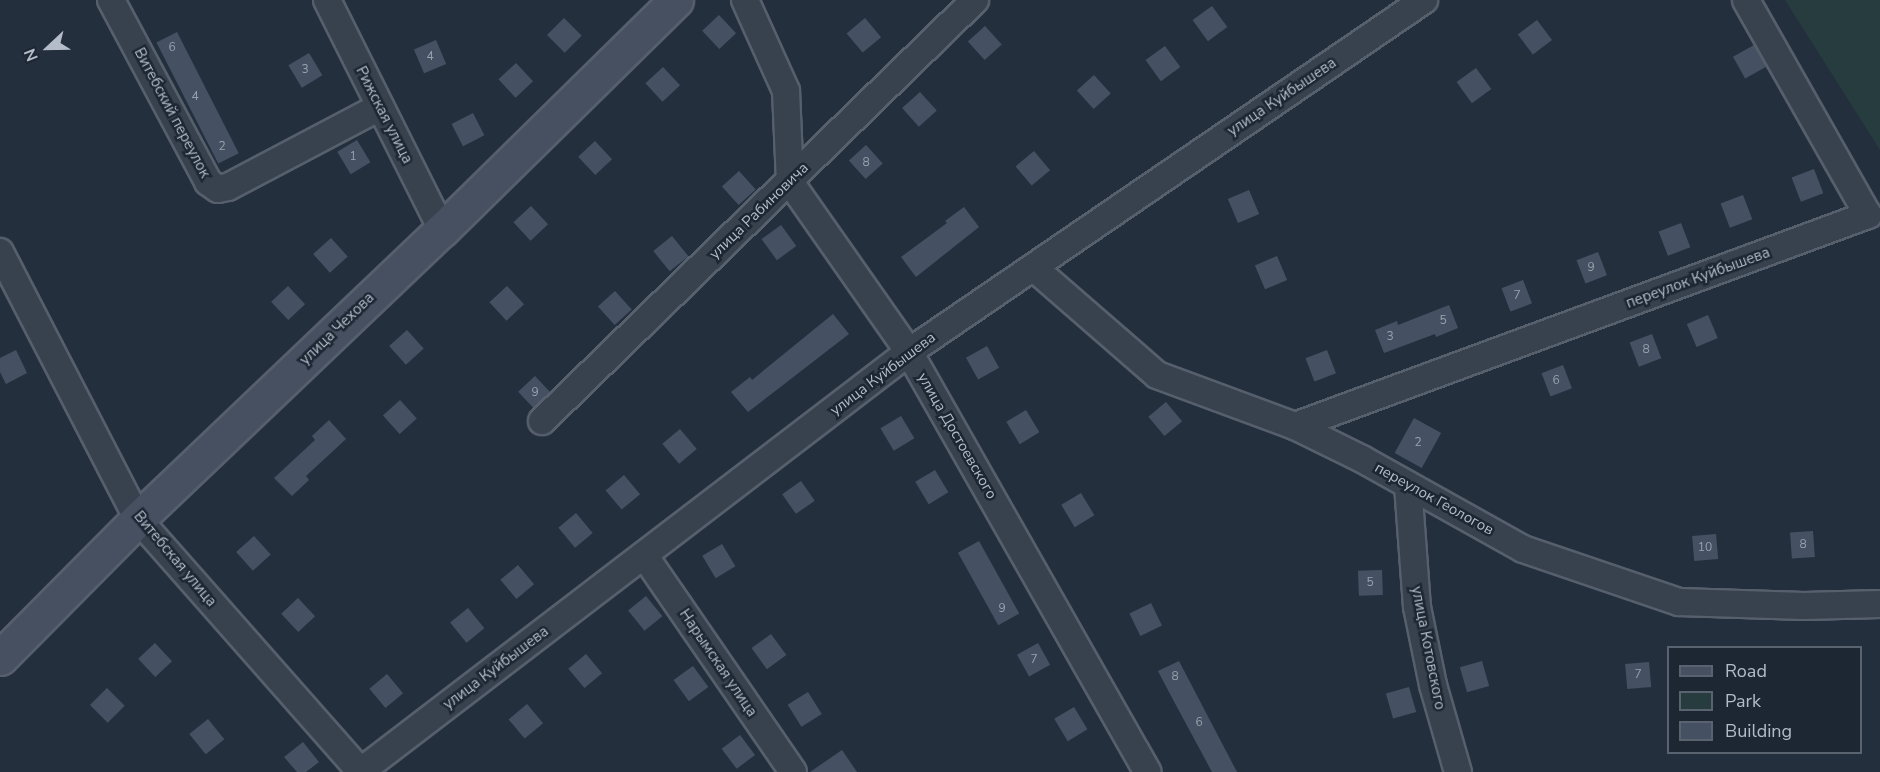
<!DOCTYPE html>
<meta charset="utf-8">
<style>
body{margin:0}
#map{position:relative;width:1880px;height:772px;overflow:hidden;background:#242f3e;font-family:"Nunito Sans",sans-serif}
div>[style]{position:absolute}
[style*='--x']{left:calc(var(--x)*1px);top:calc(var(--y)*1px);width:calc(var(--w)*1px);rotate:calc(var(--a)*1deg)}
.green>*{inset:0;background:#263c3f}
.building>*{inset:0;background:#455162;transform-origin:0 0}
.roads{filter:drop-shadow(2px 0 #565f6c) drop-shadow(-2px 0 #565f6c) drop-shadow(0 2px #565f6c) drop-shadow(0 -2px #565f6c)}
.street>*{height:26px;margin:-13px;padding:0 13px;transform-origin:13px;border-radius:13px;background:#38414e}
.secondary>*{height:33px;margin:-16.5px;padding:0 16.5px;transform-origin:16.5px;border-radius:16.5px;background:#465061}
span{translate:-50% -50%;white-space:nowrap;text-align:center;line-height:1.15;-webkit-text-stroke:5px #1d2633;paint-order:stroke}
.number-label{font-size:12px;color:#98a1af}
.number-label span{-webkit-text-stroke-width:0}
.street-label{font-size:15px;color:#b4bcc9}
.legend{position:absolute;left:1667px;top:646px;width:195px;height:108px;box-sizing:border-box;background:#1d2633;border:2px solid #59626f;margin:0;padding:8px 10px;list-style:none;font-size:18px;color:#b4bcc9}
.legend li{display:flex;align-items:center;gap:12px;height:30px}
.legend b{width:30px;border:2px solid #59626f}
.north{position:absolute;left:18px;top:18px;width:60px;height:60px;-webkit-text-stroke:4px #1d2633;paint-order:stroke;rotate:248deg;font-size:16px;font-weight:700;line-height:24px;text-align:center;color:#b4bcc9}
.north::after{content:'';display:block;margin:auto;width:21px;height:27px;background:#b4bcc9;clip-path:polygon(50% 0,100% 100%,50% 72%,0 100%)}
</style>
<div id="map">
<div class="green">
<i style="clip-path:polygon(1785px 0,1880px 0,1880px 150px)"></i>
</div>
<div class="building">
<i style="left:1212px;top:6px;width:26px;height:24px;rotate:54deg"></i>
<i style="left:719px;top:15px;width:25px;height:23px;rotate:47deg"></i>
<i style="left:564px;top:18px;width:25px;height:24px;rotate:45deg"></i>
<i style="left:865px;top:18px;width:25px;height:24px;rotate:50deg"></i>
<i style="left:1537px;top:20px;width:25px;height:24px;rotate:53deg"></i>
<i style="left:985px;top:26px;width:25px;height:23px;rotate:48deg"></i>
<i style="left:177px;top:32px;width:136px;height:23px;rotate:63deg"></i>
<i style="left:436px;top:40px;width:26px;height:24px;rotate:67deg"></i>
<i style="left:1754px;top:45px;width:25px;height:24px;rotate:61deg"></i>
<i style="left:1165px;top:46px;width:26px;height:24px;rotate:54deg"></i>
<i style="left:309px;top:53px;width:26px;height:24px;rotate:59deg"></i>
<i style="left:516px;top:63px;width:25px;height:24px;rotate:47deg"></i>
<i style="left:663px;top:67px;width:25px;height:24px;rotate:47deg"></i>
<i style="left:1476px;top:68px;width:26px;height:24px;rotate:54deg"></i>
<i style="left:1094px;top:75px;width:25px;height:23px;rotate:48deg"></i>
<i style="left:920px;top:92px;width:25px;height:24px;rotate:48deg"></i>
<i style="left:473px;top:113px;width:25px;height:24px;rotate:63deg"></i>
<i style="left:357px;top:140px;width:26px;height:23px;rotate:59deg"></i>
<i style="left:595px;top:141px;width:25px;height:23px;rotate:47deg"></i>
<i style="left:866px;top:145px;width:25px;height:23px;rotate:48deg"></i>
<i style="left:1034px;top:151px;width:25px;height:24px;rotate:50deg"></i>
<i style="left:1814px;top:169px;width:26px;height:24px;rotate:69deg"></i>
<i style="left:739px;top:171px;width:25px;height:23px;rotate:48deg"></i>
<i style="left:1249px;top:190px;width:26px;height:23px;rotate:67deg"></i>
<i style="left:1743px;top:195px;width:26px;height:24px;rotate:69deg"></i>
<i style="left:531px;top:206px;width:25px;height:24px;rotate:47deg"></i>
<i style="clip-path:polygon(964px 207px,979px 227px,916px 277px,901px 257px,947px 223px,945px 221px)"></i>
<i style="left:1681px;top:223px;width:26px;height:24px;rotate:69deg"></i>
<i style="left:781px;top:225px;width:26px;height:24px;rotate:54deg"></i>
<i style="left:672px;top:236px;width:26px;height:24px;rotate:51deg"></i>
<i style="left:331px;top:238px;width:25px;height:24px;rotate:48deg"></i>
<i style="left:1598px;top:252px;width:25px;height:23px;rotate:69deg"></i>
<i style="left:1277px;top:256px;width:26px;height:24px;rotate:67deg"></i>
<i style="left:1523px;top:280px;width:25px;height:23px;rotate:69deg"></i>
<i style="left:288px;top:286px;width:25px;height:23px;rotate:47deg"></i>
<i style="left:507px;top:286px;width:25px;height:24px;rotate:47deg"></i>
<i style="left:615px;top:291px;width:25px;height:23px;rotate:48deg"></i>
<i style="clip-path:polygon(1449px 305px,1458px 328px,1436px 337px,1435px 334px,1384px 353px,1375px 330px,1397px 321px,1398px 325px)"></i>
<i style="clip-path:polygon(833px 314px,849px 334px,748px 412px,731px 392px,750px 377px,752px 380px)"></i>
<i style="left:1708px;top:315px;width:25px;height:23px;rotate:67deg"></i>
<i style="left:407px;top:330px;width:25px;height:24px;rotate:48deg"></i>
<i style="left:1652px;top:334px;width:26px;height:24px;rotate:69deg"></i>
<i style="left:987px;top:346px;width:25px;height:24px;rotate:61deg"></i>
<i style="clip-path:polygon(16px 350px,27px 373px,6px 384px,0 372px,0 358px)"></i>
<i style="left:1327px;top:350px;width:25px;height:23px;rotate:69deg"></i>
<i style="left:1563px;top:365px;width:25px;height:23px;rotate:69deg"></i>
<i style="left:535px;top:376px;width:22px;height:23px;rotate:47deg"></i>
<i style="left:400px;top:400px;width:25px;height:23px;rotate:48deg"></i>
<i style="left:1166px;top:402px;width:25px;height:23px;rotate:50deg"></i>
<i style="left:1026px;top:410px;width:26px;height:23px;rotate:59deg"></i>
<i style="left:901px;top:416px;width:26px;height:24px;rotate:59deg"></i>
<i style="left:1414px;top:418px;width:31px;height:40px;rotate:29deg"></i>
<i style="clip-path:polygon(329px 420px,346px 439px,306px 476px,309px 480px,292px 496px,274px 478px,315px 440px,312px 436px)"></i>
<i style="left:680px;top:429px;width:26px;height:23px;rotate:50deg"></i>
<i style="left:935px;top:470px;width:26px;height:23px;rotate:59deg"></i>
<i style="left:624px;top:475px;width:25px;height:24px;rotate:50deg"></i>
<i style="left:801px;top:481px;width:24px;height:23px;rotate:55deg"></i>
<i style="left:1081px;top:493px;width:26px;height:23px;rotate:59deg"></i>
<i style="left:576px;top:513px;width:26px;height:23px;rotate:50deg"></i>
<i style="left:1813px;top:531px;width:26px;height:23px;rotate:86deg"></i>
<i style="left:1716px;top:534px;width:25px;height:24px;rotate:85deg"></i>
<i style="left:254px;top:536px;width:25px;height:24px;rotate:48deg"></i>
<i style="left:979px;top:541px;width:83px;height:24px;rotate:61deg"></i>
<i style="left:722px;top:544px;width:26px;height:23px;rotate:59deg"></i>
<i style="left:518px;top:565px;width:25px;height:23px;rotate:50deg"></i>
<i style="left:1382px;top:570px;width:25px;height:24px;rotate:88deg"></i>
<i style="left:646px;top:596px;width:26px;height:23px;rotate:51deg"></i>
<i style="left:298px;top:598px;width:25px;height:23px;rotate:47deg"></i>
<i style="left:1151px;top:603px;width:25px;height:24px;rotate:64deg"></i>
<i style="left:468px;top:608px;width:26px;height:23px;rotate:51deg"></i>
<i style="left:771px;top:634px;width:26px;height:24px;rotate:54deg"></i>
<i style="left:155px;top:643px;width:25px;height:23px;rotate:47deg"></i>
<i style="left:1038px;top:643px;width:25px;height:24px;rotate:61deg"></i>
<i style="left:586px;top:654px;width:25px;height:23px;rotate:50deg"></i>
<i style="clip-path:polygon(1179px 661px,1203px 707px,1237px 772px,1212px 772px,1170px 694px,1158px 671px)"></i>
<i style="left:1482px;top:661px;width:26px;height:23px;rotate:74deg"></i>
<i style="left:1649px;top:662px;width:25px;height:24px;rotate:85deg"></i>
<i style="left:693px;top:666px;width:26px;height:24px;rotate:54deg"></i>
<i style="left:387px;top:674px;width:25px;height:23px;rotate:50deg"></i>
<i style="left:1409px;top:687px;width:26px;height:24px;rotate:74deg"></i>
<i style="left:107px;top:688px;width:25px;height:24px;rotate:45deg"></i>
<i style="left:808px;top:692px;width:26px;height:24px;rotate:58deg"></i>
<i style="left:527px;top:704px;width:25px;height:24px;rotate:50deg"></i>
<i style="left:1074px;top:707px;width:26px;height:23px;rotate:59deg"></i>
<i style="left:208px;top:719px;width:26px;height:24px;rotate:51deg"></i>
<i style="left:740px;top:735px;width:25px;height:23px;rotate:53deg"></i>
<i style="clip-path:polygon(303px 742px,319px 762px,306px 772px,297px 772px,284px 757px)"></i>
<i style="clip-path:polygon(842px 750px,857px 772px,810px 772px)"></i>
</div>
<div class="roads">
<div class="street">
<i style="--x:111;--y:0;--w:206;--a:61.9"></i>
<i style="--x:208;--y:182;--w:12;--a:35"></i>
<i style="--x:218;--y:189;--w:10;--a:-11"></i>
<i style="--x:228;--y:187;--w:172;--a:-27.8"></i>
<i style="--x:327;--y:0;--w:257;--a:63.4"></i>
<i style="--x:745;--y:0;--w:100;--a:65.7"></i>
<i style="--x:786;--y:91;--w:91;--a:87.5"></i>
<i style="--x:790;--y:182;--w:208;--a:55"></i>
<i style="--x:909;--y:352;--w:483;--a:60.4"></i>
<i style="--x:0;--y:252;--w:301;--a:62.7"></i>
<i style="--x:138;--y:519;--w:337;--a:48.6"></i>
<i style="--x:1034;--y:268;--w:163;--a:41"></i>
<i style="--x:1157;--y:375;--w:147;--a:20.3"></i>
<i style="--x:1295;--y:426;--w:75;--a:26.2"></i>
<i style="--x:1362;--y:459;--w:184;--a:29.2"></i>
<i style="--x:1523;--y:549;--w:165;--a:18.8"></i>
<i style="--x:1679;--y:602;--w:125;--a:1.8"></i>
<i style="--x:1804;--y:606;--w:76;--a:-1.5"></i>
<i style="--x:542;--y:421;--w:604;--a:-44.19"></i>
<i style="--x:1295;--y:426;--w:611;--a:-20.22"></i>
<i style="--x:1868;--y:215;--w:247;--a:-119.6"></i>
<i style="--x:1408;--y:485;--w:122;--a:85.8"></i>
<i style="--x:1417;--y:607;--w:80;--a:78.4"></i>
<i style="--x:1433;--y:685;--w:91;--a:74"></i>
<i style="--x:644;--y:555;--w:263;--a:55.5"></i>
<i style="--x:360;--y:772;--w:691;--a:-37.42"></i>
<i style="--x:909;--y:352;--w:624;--a:-34.35"></i>
</div>
<div class="secondary">
<i style="--x:0;--y:658;--w:196;--a:-45.2"></i>
<i style="--x:138;--y:519;--w:419;--a:-43.6"></i>
<i style="--x:442;--y:230;--w:328;--a:-44.5"></i>
</div>
</div>
<div class="number-label">
<span style="left:172px;top:48px">6</span>
<span style="left:430px;top:57px">4</span>
<span style="left:305px;top:70px">3</span>
<span style="left:195px;top:97px">4</span>
<span style="left:222px;top:147px">2</span>
<span style="left:353px;top:157px">1</span>
<span style="left:866px;top:163px">8</span>
<span style="left:1591px;top:268px">9</span>
<span style="left:1517px;top:296px">7</span>
<span style="left:1443px;top:321px">5</span>
<span style="left:1390px;top:337px">3</span>
<span style="left:1646px;top:350px">8</span>
<span style="left:1556px;top:381px">6</span>
<span style="left:535px;top:393px">9</span>
<span style="left:1418px;top:443px">2</span>
<span style="left:1803px;top:545px">8</span>
<span style="left:1705px;top:548px">10</span>
<span style="left:1370px;top:583px">5</span>
<span style="left:1002px;top:609px">9</span>
<span style="left:1034px;top:660px">7</span>
<span style="left:1638px;top:675px">7</span>
<span style="left:1175px;top:677px">8</span>
<span style="left:1199px;top:723px">6</span>
</div>
<div class="street-label">
<span style="left:1282px;top:97px;rotate:-34deg">улица Куйбышева</span>
<span style="left:172px;top:113px;rotate:62deg">Витебский переулок</span>
<span style="left:384px;top:115px;rotate:63deg">Рижская улица</span>
<span style="left:759px;top:211px;rotate:-44deg">улица Рабиновича</span>
<span style="left:1698px;top:278px;rotate:-20deg">переулок Куйбышева</span>
<span style="left:337px;top:329px;rotate:-44deg">улица Чехова</span>
<span style="left:883px;top:374px;rotate:-37deg">улица Куйбышева</span>
<span style="left:957px;top:436px;rotate:60deg">улица Достоевского</span>
<span style="left:1434px;top:499px;rotate:29deg">переулок Геологов</span>
<span style="left:175px;top:559px;rotate:50deg">Витебская улица</span>
<span style="left:1428px;top:648px;rotate:79deg">улица Котовского</span>
<span style="left:718px;top:663px;rotate:56deg">Нарымская улица</span>
<span style="left:496px;top:668px;rotate:-37deg">улица Куйбышева</span>
</div>
<ul class="legend">
<li><b style="height:8px;background:#465061"></b>Road</li>
<li><b style="height:16px;background:#263c3f"></b>Park</li>
<li><b style="height:16px;background:#455162"></b>Building</li>
</ul>
<div class="north">N</div>
</div>
